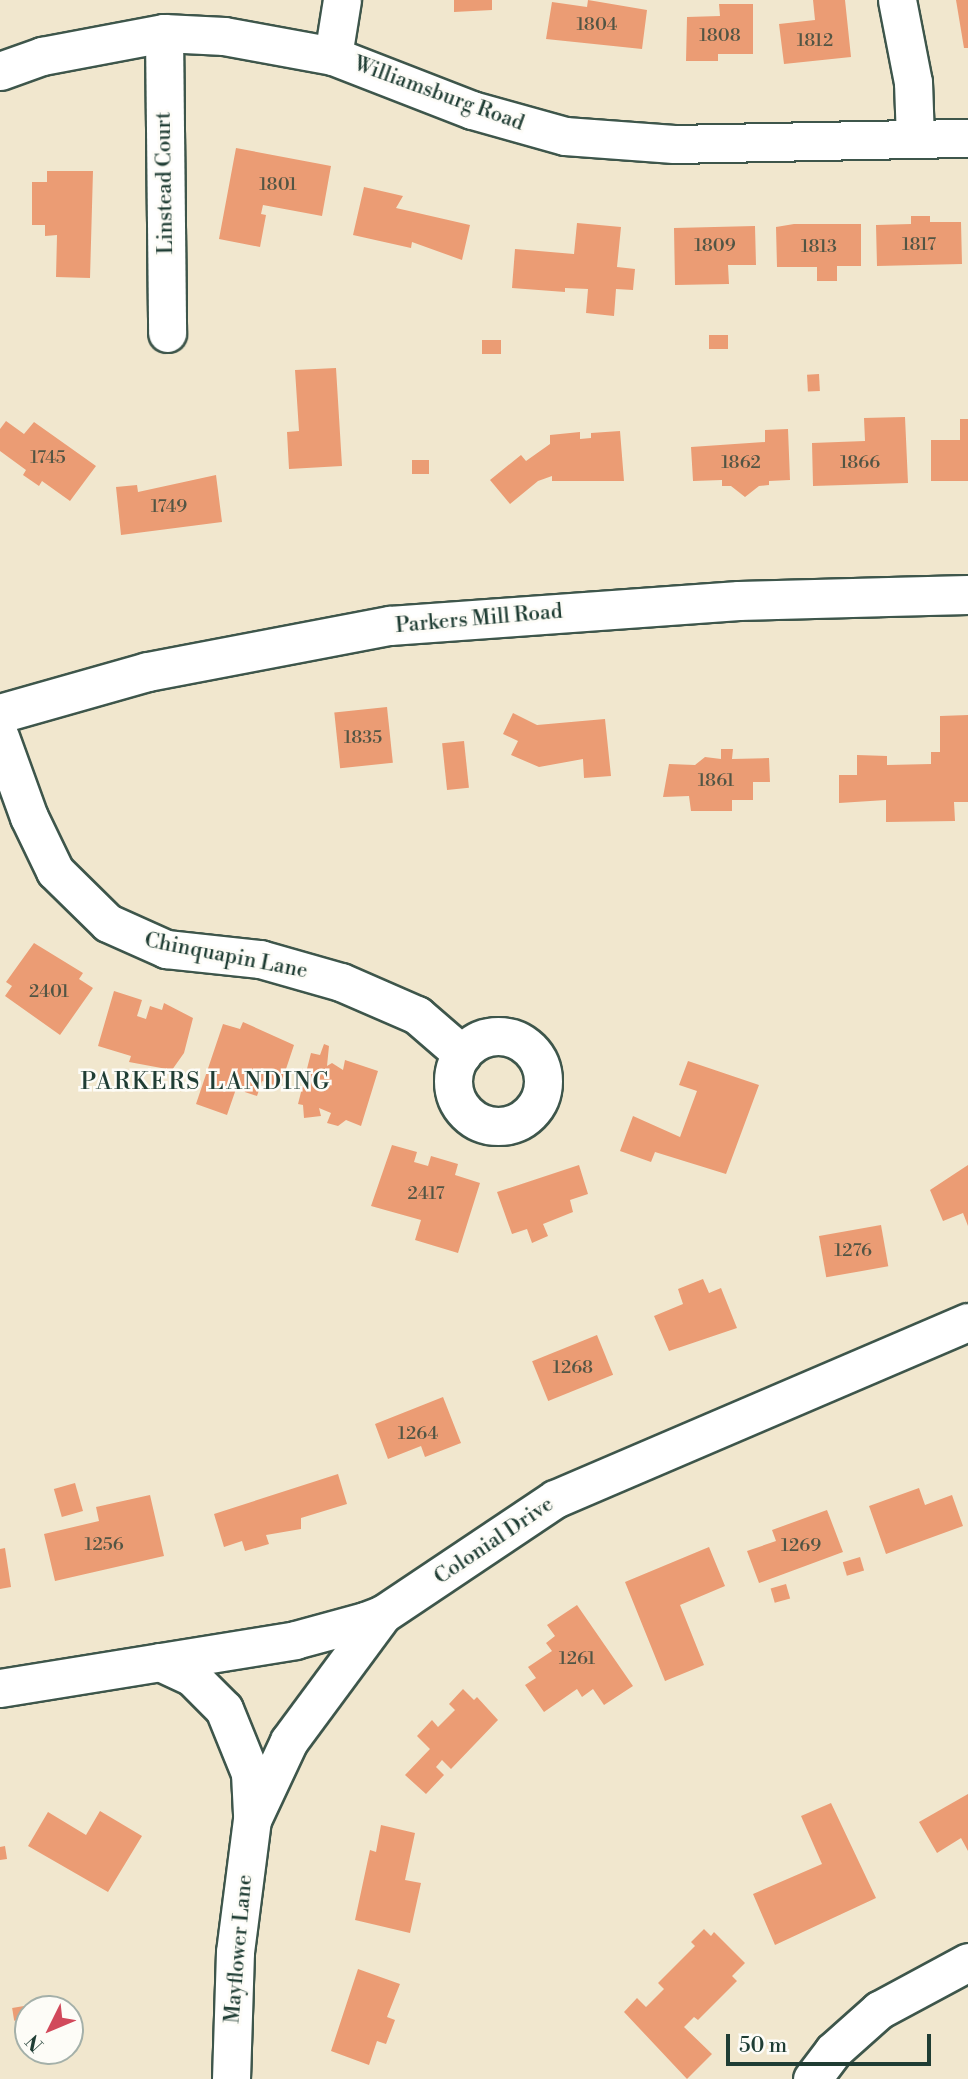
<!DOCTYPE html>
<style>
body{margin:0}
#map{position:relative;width:968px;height:2079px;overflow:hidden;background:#f1e7ce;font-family:"Libre Bodoni",serif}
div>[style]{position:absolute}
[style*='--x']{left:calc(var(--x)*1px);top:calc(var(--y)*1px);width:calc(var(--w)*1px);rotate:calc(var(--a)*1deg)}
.building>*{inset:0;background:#eb9c74;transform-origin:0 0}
.roads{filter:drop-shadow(2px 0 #3e564b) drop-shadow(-2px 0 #3e564b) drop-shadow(0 2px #3e564b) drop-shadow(0 -2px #3e564b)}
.minor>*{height:37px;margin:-18.5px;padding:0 18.5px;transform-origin:18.5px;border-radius:18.5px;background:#fff}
.minor>.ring{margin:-18.5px;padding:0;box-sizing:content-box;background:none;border:37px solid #fff;border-radius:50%}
.major>*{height:38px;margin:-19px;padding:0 19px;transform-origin:19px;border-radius:19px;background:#fff}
span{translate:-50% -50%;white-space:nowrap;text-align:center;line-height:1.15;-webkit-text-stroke:5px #fdfcf7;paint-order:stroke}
.number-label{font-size:18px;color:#525544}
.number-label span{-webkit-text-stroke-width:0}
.street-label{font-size:21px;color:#1f3d34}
.neighbourhood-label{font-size:23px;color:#1f3d34;letter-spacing:2px}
.north{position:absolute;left:14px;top:1995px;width:70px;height:70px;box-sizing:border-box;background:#fdfcf7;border:2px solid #a4b0a9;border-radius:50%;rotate:227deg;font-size:19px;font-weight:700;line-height:28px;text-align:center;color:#1f3d34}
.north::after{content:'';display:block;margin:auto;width:24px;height:32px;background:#d1495b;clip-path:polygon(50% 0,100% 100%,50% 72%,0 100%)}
.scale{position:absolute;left:726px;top:2034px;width:205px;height:32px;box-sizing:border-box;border:4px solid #1f3d34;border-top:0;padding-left:9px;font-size:21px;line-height:24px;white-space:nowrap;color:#1f3d34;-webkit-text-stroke:5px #fdfcf7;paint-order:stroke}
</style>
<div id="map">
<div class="building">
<i style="clip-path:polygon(454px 0,492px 0,492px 10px,454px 12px)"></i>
<i style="clip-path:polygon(588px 0,647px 10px,642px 49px,546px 39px,552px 2px,587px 7px)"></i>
<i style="clip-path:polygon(813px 0,845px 0,851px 57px,784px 64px,779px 24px,815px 20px)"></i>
<i style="clip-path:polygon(956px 0,968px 0,968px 48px,964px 48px)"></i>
<i style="clip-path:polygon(719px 4px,753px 4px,753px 54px,718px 54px,718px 61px,686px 61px,687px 17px,720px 16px)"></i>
<i style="clip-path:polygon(236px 148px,331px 166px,322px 216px,263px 205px,261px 214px,266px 215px,260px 247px,219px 239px)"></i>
<i style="clip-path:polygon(47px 171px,93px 171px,90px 278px,56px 277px,57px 235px,45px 236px,45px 225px,32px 225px,32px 182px,47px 182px)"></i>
<i style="clip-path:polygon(364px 187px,403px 196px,396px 208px,470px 225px,462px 260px,412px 242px,411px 248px,353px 235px)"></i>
<i style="clip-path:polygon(911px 216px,930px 216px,930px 222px,961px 222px,962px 264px,877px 266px,876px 225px,911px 224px)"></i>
<i style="clip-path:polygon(577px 223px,621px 227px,617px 267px,635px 269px,633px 290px,616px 289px,614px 316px,586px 313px,588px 289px,565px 288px,565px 292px,512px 288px,515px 249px,574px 254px)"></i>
<i style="clip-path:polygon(794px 224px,861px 224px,861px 266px,837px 266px,837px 281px,817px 281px,817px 267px,777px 267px,776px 227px)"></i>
<i style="clip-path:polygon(755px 226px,756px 265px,728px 265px,729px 284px,675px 285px,674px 228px)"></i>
<i style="left:709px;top:335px;width:19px;height:14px"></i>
<i style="left:482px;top:340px;width:19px;height:14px"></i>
<i style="clip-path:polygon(336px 368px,342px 466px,289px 469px,287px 432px,299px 431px,295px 370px)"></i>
<i style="left:819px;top:374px;width:17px;height:12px;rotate:87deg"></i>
<i style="clip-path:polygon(905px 417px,908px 483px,813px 486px,812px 443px,865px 441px,864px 418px)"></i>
<i style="clip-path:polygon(960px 419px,968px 419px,968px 481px,931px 481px,931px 440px,960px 440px)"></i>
<i style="clip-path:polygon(6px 421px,24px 434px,34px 422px,96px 466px,70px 501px,42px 481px,39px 486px,23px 475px,26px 470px,0 451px,0 429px)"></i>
<i style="clip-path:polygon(788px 429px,790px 480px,769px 481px,769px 485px,759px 486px,745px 497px,731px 486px,722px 486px,722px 480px,693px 481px,691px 447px,765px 442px,765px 430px)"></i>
<i style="clip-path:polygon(620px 431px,624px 481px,552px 481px,552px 476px,538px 481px,510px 504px,490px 480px,521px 455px,526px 461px,550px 444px,550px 435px,580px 432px,580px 439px,591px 438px,591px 433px)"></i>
<i style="left:412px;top:460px;width:17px;height:14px"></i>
<i style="clip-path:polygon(216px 475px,222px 522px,121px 535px,116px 487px,137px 485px,138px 492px)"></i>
<i style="left:387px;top:707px;width:56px;height:53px;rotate:84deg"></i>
<i style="clip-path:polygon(513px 713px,537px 725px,605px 719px,611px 776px,584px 778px,583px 759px,539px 767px,511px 755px,518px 741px,503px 734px)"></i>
<i style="clip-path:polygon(968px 715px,968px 802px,954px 802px,955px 821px,886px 822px,886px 800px,839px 803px,839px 775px,857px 775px,857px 755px,887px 756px,887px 765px,931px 764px,931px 752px,940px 752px,940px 716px)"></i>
<i style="left:464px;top:741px;width:47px;height:22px;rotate:84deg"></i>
<i style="clip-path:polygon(721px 749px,733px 749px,732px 759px,769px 758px,770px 782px,753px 782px,753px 800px,732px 800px,732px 811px,691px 811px,689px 796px,663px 797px,669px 764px,695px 765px,705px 757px,721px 759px)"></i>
<i style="clip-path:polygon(34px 943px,83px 973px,79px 979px,93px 988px,60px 1035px,5px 996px,12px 986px,6px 982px)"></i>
<i style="clip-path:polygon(114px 991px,142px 1000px,137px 1016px,146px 1019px,150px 1006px,162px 1010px,164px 1003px,193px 1018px,184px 1053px,172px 1070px,129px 1062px,131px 1056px,98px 1046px)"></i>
<i style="clip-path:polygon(243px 1022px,294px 1045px,280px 1087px,262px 1081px,257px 1096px,236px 1089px,227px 1115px,196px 1104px,223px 1024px,240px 1029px)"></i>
<i style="clip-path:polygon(324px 1044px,329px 1046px,327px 1066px,332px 1063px,343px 1070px,345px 1060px,378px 1071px,361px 1126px,346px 1120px,338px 1126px,327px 1123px,331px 1113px,319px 1108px,321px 1116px,304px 1118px,303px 1105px,298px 1104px,311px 1053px,320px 1055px)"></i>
<i style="clip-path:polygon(688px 1061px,759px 1085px,726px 1174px,655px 1152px,651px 1162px,620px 1151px,633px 1116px,680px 1137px,697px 1091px,679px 1085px)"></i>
<i style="clip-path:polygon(392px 1145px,417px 1152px,414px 1162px,428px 1166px,431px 1156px,458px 1164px,455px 1175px,480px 1183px,458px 1253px,415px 1240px,421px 1220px,371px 1206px)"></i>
<i style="clip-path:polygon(579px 1165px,588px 1194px,570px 1200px,573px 1212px,543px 1224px,548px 1236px,532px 1243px,527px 1229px,512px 1234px,497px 1192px)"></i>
<i style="clip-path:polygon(968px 1165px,968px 1226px,963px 1213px,943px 1221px,930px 1190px)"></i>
<i style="left:881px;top:1225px;width:42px;height:63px;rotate:80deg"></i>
<i style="clip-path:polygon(703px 1279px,709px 1293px,721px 1288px,737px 1328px,669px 1351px,654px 1316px,683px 1304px,678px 1289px)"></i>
<i style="left:597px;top:1335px;width:43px;height:70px;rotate:68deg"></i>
<i style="clip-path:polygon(443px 1397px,461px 1443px,425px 1457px,421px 1446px,388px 1459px,375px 1424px)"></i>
<i style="clip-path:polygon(338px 1474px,347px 1504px,301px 1518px,301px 1529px,266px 1535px,269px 1544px,245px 1551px,242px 1541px,224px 1547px,214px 1514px)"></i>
<i style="left:75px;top:1483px;width:29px;height:22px;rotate:74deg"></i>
<i style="clip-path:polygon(919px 1488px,925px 1505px,952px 1495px,963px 1526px,886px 1554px,869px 1506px)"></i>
<i style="clip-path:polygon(150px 1495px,164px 1556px,55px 1581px,44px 1534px,99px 1521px,96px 1507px)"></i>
<i style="clip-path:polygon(827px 1510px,843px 1552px,759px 1583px,747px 1551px,776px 1541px,772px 1530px)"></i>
<i style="clip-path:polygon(709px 1547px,725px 1586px,680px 1605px,704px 1665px,665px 1681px,625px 1582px)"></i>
<i style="clip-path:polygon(5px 1548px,11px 1587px,0 1589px,0 1549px)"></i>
<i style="left:860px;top:1557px;width:14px;height:18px;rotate:73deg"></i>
<i style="left:786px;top:1584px;width:15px;height:16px;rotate:74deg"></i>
<i style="clip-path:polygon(577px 1605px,633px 1686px,604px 1705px,593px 1689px,582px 1697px,577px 1689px,544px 1712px,525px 1685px,536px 1678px,528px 1667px,552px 1651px,546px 1643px,555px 1636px,547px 1625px)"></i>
<i style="clip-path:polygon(463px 1689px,474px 1700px,477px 1697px,498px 1720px,451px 1769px,442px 1760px,436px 1767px,444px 1775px,426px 1794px,405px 1775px,430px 1749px,417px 1736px,432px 1720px,438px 1727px,455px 1710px,449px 1704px)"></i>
<i style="clip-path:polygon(968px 1794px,968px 1851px,961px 1838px,937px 1853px,919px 1822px)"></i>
<i style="clip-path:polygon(831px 1803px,876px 1898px,775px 1945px,753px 1894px,822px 1864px,801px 1816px)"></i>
<i style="clip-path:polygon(100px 1811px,142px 1836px,108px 1892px,28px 1846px,48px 1812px,86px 1835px)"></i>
<i style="clip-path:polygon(381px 1825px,415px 1833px,405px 1880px,421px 1883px,410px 1933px,355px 1920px,370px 1850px,376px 1852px)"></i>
<i style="clip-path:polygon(5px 1846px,7px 1859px,0 1860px,0 1847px)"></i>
<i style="clip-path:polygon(704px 1929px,711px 1936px,714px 1932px,745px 1963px,732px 1976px,737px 1981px,698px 2020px,694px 2017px,684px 2027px,712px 2054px,687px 2079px,624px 2012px,637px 1998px,646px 2007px,664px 1989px,658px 1983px,695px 1946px,691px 1942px)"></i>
<i style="clip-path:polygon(358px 1969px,400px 1984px,387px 2017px,395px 2020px,386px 2044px,377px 2041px,369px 2065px,331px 2051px)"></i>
<i style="left:24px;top:2006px;width:13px;height:12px;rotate:81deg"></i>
</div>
<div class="roads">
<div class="minor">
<i style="--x:897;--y:0;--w:84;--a:79"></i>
<i style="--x:913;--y:82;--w:56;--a:88"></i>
<i style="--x:164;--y:33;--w:300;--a:89.4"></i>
<i style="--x:333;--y:56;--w:57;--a:-80.9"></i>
<i style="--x:0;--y:71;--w:45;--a:-19.7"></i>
<i style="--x:42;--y:56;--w:124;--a:-10.7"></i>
<i style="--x:164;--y:33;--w:60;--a:2.9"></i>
<i style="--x:224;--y:36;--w:111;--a:10.4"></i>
<i style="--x:333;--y:56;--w:149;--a:21.2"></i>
<i style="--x:472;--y:110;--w:97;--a:15.6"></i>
<i style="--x:565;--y:136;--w:109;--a:4.2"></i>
<i style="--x:674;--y:144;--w:294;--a:-1.2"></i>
<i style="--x:0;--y:737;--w:85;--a:70.1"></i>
<i style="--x:29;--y:817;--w:60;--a:64.3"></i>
<i style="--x:55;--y:871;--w:74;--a:44.5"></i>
<i style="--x:108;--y:923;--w:64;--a:24.1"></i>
<i style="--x:166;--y:949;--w:95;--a:6.1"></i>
<i style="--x:260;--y:959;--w:84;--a:15.9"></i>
<i style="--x:341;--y:982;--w:83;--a:23.5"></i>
<i style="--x:417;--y:1015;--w:60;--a:40.9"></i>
<i class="ring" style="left:453px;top:1036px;width:53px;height:53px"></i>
<i style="--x:160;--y:1662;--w:35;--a:25"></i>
<i style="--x:192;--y:1677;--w:45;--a:45"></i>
<i style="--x:224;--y:1709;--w:69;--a:67.9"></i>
<i style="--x:250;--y:1773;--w:41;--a:87.2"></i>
<i style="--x:0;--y:1688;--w:299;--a:-9.2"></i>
<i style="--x:295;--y:1640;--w:73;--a:-15.2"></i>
<i style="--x:365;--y:1621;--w:19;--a:-21"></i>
<i style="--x:383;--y:1614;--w:207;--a:-33.8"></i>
<i style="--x:555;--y:1499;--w:449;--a:-23.2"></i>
<i style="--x:231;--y:2079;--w:127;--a:-88.2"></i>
<i style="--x:235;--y:1952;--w:133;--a:-82.7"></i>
<i style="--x:252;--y:1820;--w:87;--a:-64.9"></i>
<i style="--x:289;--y:1741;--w:158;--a:-53.5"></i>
<i style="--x:812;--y:2079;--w:35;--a:-53"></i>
<i style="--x:833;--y:2051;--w:62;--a:-41.7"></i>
<i style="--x:879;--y:2010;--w:101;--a:-28.3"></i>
</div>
<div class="major">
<i style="--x:0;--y:714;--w:154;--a:-15.8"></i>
<i style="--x:148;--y:672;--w:246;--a:-10.8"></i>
<i style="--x:390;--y:626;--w:350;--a:-4.1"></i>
<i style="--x:739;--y:601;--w:229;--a:-1.5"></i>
</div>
</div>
<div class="number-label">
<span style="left:597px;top:25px">1804</span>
<span style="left:720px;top:36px">1808</span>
<span style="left:815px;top:41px">1812</span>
<span style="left:278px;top:185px">1801</span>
<span style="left:919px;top:245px">1817</span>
<span style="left:715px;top:246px">1809</span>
<span style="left:819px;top:247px">1813</span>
<span style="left:48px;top:458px">1745</span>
<span style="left:741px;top:463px">1862</span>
<span style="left:860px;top:463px">1866</span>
<span style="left:169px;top:507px">1749</span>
<span style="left:363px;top:738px">1835</span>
<span style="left:716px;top:781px">1861</span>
<span style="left:49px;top:992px">2401</span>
<span style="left:426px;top:1194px">2417</span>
<span style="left:853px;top:1251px">1276</span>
<span style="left:573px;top:1368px">1268</span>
<span style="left:418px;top:1434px">1264</span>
<span style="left:104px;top:1545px">1256</span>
<span style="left:801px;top:1546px">1269</span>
<span style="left:577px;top:1659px">1261</span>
</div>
<div class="street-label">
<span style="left:439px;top:94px;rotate:20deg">Williamsburg Road</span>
<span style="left:165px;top:183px;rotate:-91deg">Linstead Court</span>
<span style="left:479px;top:619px;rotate:-5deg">Parkers Mill Road</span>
<span style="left:226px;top:956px;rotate:11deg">Chinquapin Lane</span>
<span style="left:494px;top:1541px;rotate:-34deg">Colonial Drive</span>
<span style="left:239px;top:1949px;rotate:-85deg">Mayflower Lane</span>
</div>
<div class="neighbourhood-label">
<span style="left:206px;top:1082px">PARKERS LANDING</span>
</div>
<div class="north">N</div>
<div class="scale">50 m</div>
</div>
